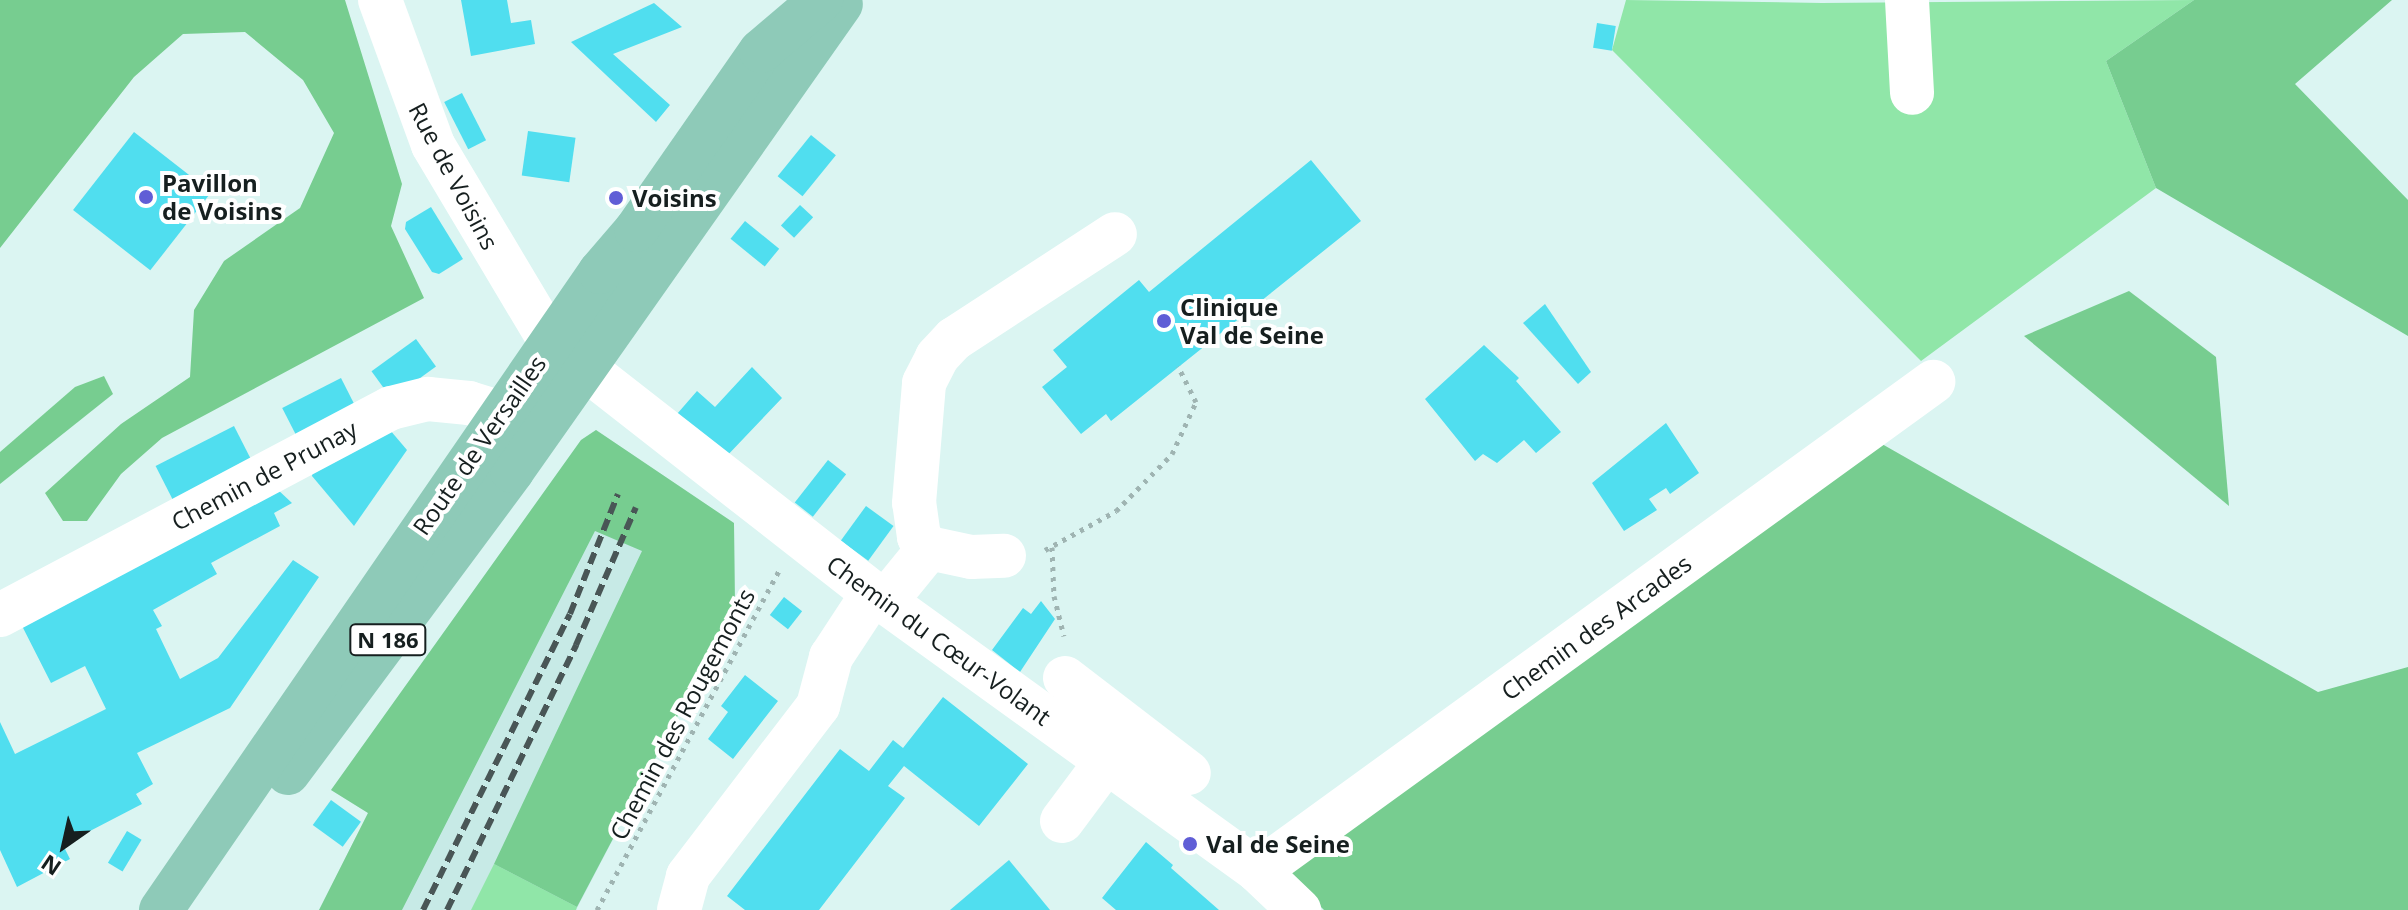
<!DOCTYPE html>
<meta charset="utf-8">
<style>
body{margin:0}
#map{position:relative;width:2408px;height:910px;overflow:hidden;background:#dbf5f2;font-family:"Open Sans",sans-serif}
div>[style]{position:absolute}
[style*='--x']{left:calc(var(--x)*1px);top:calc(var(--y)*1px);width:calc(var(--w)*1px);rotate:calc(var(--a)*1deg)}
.built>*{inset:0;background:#c7eae6}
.green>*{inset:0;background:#90e6a8}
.forest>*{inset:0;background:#77cd90}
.building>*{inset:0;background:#50deef;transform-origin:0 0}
.path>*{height:5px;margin-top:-2.5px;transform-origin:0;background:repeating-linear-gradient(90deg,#9fb4b2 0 4px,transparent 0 10px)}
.minor>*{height:44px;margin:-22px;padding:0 22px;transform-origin:22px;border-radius:22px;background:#fff}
.major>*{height:44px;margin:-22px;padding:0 22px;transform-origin:22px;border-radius:22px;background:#8ecab8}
.rail>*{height:6px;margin-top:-3px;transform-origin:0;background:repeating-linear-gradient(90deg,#495656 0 12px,transparent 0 18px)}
.dots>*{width:22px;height:22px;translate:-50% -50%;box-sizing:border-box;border:4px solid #fff;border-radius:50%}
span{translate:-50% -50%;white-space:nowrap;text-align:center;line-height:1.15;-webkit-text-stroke:8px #fff;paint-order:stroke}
.shield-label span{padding:2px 6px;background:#fff;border:2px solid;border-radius:6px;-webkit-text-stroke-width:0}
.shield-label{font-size:22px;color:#161f1f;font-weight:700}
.street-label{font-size:24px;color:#161f1f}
.poi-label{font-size:24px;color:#161f1f;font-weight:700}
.left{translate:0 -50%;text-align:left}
.north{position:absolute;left:24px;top:806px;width:80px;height:80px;-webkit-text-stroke:6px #fff;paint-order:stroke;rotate:214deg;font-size:22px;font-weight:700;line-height:32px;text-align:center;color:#161f1f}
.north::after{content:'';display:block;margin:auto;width:28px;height:36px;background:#161f1f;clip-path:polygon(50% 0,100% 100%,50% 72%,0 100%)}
</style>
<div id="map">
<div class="built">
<i style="clip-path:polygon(596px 430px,734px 523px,735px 607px,576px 910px,319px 910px,368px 813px,331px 790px,581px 440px)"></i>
</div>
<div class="green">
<i style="clip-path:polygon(1626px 0,1822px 3px,2194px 0,2106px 61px,2156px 188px,1921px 361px,1612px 50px)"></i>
<i style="clip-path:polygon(494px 864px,577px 907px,576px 910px,471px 910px)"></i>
</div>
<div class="forest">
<i style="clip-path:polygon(0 0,345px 0,402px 184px,391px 226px,424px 298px,162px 438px,121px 474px,87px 521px,63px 521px,45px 493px,121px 424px,190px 377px,194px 310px,224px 261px,300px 208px,334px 133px,303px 80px,245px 32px,183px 34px,134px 77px,0 248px)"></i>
<i style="clip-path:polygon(2194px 0,2392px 0,2295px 84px,2408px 200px,2408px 336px,2156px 188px,2106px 61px)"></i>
<i style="clip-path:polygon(2129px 291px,2216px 357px,2229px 506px,2024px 336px)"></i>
<i style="clip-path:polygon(104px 376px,113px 394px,0 484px,0 452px,75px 387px)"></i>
<i style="clip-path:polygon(596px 430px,734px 523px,735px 607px,577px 907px,494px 864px,642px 551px,595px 531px,402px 910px,319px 910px,368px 813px,331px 790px,581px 440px)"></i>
<i style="clip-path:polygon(1882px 444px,2318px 692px,2408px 667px,2408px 910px,1324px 910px,1285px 871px)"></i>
</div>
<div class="building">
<i style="clip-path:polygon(461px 0,507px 0,511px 23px,531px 20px,535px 44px,471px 56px)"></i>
<i style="clip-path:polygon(654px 3px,682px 27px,613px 54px,670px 105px,656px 122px,571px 42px)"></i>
<i style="left:1597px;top:23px;width:19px;height:25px;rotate:9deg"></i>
<i style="left:462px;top:93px;width:53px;height:20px;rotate:63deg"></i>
<i style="left:528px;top:131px;width:48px;height:45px;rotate:8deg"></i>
<i style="left:134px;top:132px;width:98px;height:99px;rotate:38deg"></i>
<i style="left:811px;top:135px;width:32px;height:53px;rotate:39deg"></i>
<i style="clip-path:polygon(1311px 160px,1361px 221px,1111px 421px,1106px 414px,1081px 434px,1042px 387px,1067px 367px,1053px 350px,1139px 280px,1149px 292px)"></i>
<i style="left:800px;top:205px;width:18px;height:28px;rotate:43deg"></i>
<i style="clip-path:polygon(431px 207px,463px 259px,439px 274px,432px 272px,405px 229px,406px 222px)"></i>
<i style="left:745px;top:221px;width:44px;height:23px;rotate:39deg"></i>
<i style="clip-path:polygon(1545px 304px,1591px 372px,1578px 384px,1523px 323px)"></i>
<i style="left:416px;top:339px;width:34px;height:55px;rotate:54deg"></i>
<i style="clip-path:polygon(1484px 345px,1519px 378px,1516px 381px,1561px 432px,1536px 453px,1524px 440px,1497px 463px,1483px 454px,1475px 461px,1425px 399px)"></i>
<i style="clip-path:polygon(752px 367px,782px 398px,724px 459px,677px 414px,697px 391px,715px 407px)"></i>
<i style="left:341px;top:378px;width:33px;height:66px;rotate:63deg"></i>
<i style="clip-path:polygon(1666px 423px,1699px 473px,1670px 494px,1666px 488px,1649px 499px,1657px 510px,1624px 531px,1592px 483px)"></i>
<i style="left:234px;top:426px;width:39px;height:88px;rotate:63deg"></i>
<i style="clip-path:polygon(390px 430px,407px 450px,354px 526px,312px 476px,313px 469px)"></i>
<i style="left:828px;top:460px;width:23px;height:54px;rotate:38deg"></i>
<i style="clip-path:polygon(276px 488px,292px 503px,274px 513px,280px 526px,211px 563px,217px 574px,153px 610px,162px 626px,156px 629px,180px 679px,218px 658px,293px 560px,319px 577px,230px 708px,137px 753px,153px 784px,136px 794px,142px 804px,63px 845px,70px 859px,17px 887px,0 850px,0 722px,15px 754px,106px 709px,85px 666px,51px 683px,18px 618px)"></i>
<i style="left:866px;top:506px;width:34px;height:43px;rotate:36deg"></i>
<i style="left:784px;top:597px;width:23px;height:23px;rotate:38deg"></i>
<i style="clip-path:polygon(1041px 601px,1055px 619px,1020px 672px,992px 650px,1023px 608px,1031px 614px)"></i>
<i style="clip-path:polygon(745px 675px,778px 701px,733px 759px,708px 739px,728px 712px,721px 706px)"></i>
<i style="clip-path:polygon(943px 697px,1028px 764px,979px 826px,904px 766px,888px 786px,905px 798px,819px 910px,745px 910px,727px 896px,840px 749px,869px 771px,893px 740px,903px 748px)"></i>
<i style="left:331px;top:800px;width:37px;height:31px;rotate:36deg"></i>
<i style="left:127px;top:831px;width:17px;height:37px;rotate:31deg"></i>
<i style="clip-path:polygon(1146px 842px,1173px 865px,1171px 868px,1219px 910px,1116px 910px,1102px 898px)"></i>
<i style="clip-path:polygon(1009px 860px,1050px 910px,950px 910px)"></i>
</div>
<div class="path">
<i style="--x:1052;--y:547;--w:49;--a:87.7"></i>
<i style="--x:1054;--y:596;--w:41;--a:76"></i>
<i style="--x:1045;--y:550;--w:81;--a:-28.8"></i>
<i style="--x:1116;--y:511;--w:80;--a:-45.5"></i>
<i style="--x:1172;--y:454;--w:57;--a:-65.2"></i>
<i style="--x:1196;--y:402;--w:40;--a:-116.6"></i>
<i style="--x:597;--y:910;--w:385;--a:-61.8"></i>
</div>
<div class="minor">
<i style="--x:380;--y:0;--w:154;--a:69.9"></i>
<i style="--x:433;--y:145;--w:228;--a:59.2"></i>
<i style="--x:1907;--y:0;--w:93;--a:86.9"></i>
<i style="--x:582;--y:366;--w:369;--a:38"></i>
<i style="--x:873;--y:593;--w:475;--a:35.8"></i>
<i style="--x:1258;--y:871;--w:57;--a:43.6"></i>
<i style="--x:929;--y:548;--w:43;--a:12.1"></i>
<i style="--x:971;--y:557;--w:33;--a:-2"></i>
<i style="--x:885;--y:602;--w:70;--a:-50.8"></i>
<i style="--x:929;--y:548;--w:15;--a:-132"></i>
<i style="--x:919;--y:537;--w:34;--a:-98"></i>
<i style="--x:914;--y:503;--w:120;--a:-85.2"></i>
<i style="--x:924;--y:383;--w:29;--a:-63"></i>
<i style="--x:937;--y:357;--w:25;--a:-47"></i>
<i style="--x:954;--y:339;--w:192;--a:-33.1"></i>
<i style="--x:0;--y:615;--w:442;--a:-27.9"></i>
<i style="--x:391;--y:408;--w:38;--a:-14"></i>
<i style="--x:428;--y:399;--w:41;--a:5.6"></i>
<i style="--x:469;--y:403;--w:34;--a:17"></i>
<i style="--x:501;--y:413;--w:40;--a:34.9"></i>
<i style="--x:1065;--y:678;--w:156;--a:37.5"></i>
<i style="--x:1062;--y:821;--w:74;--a:-53.3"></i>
<i style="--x:1258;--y:871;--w:834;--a:-35.92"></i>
<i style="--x:679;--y:910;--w:35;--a:-75"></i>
<i style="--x:688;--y:876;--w:214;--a:-52.6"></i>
<i style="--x:818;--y:706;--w:51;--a:-75.1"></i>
<i style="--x:831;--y:657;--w:77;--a:-56.7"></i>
</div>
<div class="major">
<i style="--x:288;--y:773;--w:376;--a:-53.4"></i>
<i style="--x:512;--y:471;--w:571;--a:-54.84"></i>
<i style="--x:161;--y:910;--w:774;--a:-55.47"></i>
<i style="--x:600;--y:272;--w:55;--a:-49.4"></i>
<i style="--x:636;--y:230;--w:218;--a:-55.1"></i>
<i style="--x:761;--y:51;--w:79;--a:-40.4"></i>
</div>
<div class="rail">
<i style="--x:423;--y:910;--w:330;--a:-63.6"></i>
<i style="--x:570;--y:614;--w:129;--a:-68.2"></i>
<i style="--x:447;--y:910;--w:295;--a:-64"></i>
<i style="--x:576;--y:645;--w:150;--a:-66.5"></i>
</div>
<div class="dots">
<i style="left:146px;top:197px;background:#605ed6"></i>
<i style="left:616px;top:198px;background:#605ed6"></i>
<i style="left:1164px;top:321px;background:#605ed6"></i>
<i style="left:1190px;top:844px;background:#605ed6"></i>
</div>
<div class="shield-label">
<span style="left:388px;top:640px">N 186</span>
</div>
<div class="street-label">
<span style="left:454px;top:176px;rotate:62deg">Rue de Voisins</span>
<span style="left:479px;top:445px;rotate:-55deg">Route de Versailles</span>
<span style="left:264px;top:475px;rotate:-28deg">Chemin de Prunay</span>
<span style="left:1596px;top:627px;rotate:-36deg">Chemin des Arcades</span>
<span style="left:939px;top:640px;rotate:36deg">Chemin du Cœur-Volant</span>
<span style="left:682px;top:714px;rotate:-62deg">Chemin des Rougemonts</span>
</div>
<div class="poi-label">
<span class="left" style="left:162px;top:197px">Pavillon<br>de Voisins</span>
<span class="left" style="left:632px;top:198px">Voisins</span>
<span class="left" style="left:1180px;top:321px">Clinique<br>Val de Seine</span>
<span class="left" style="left:1206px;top:844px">Val de Seine</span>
</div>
<div class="north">N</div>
</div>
